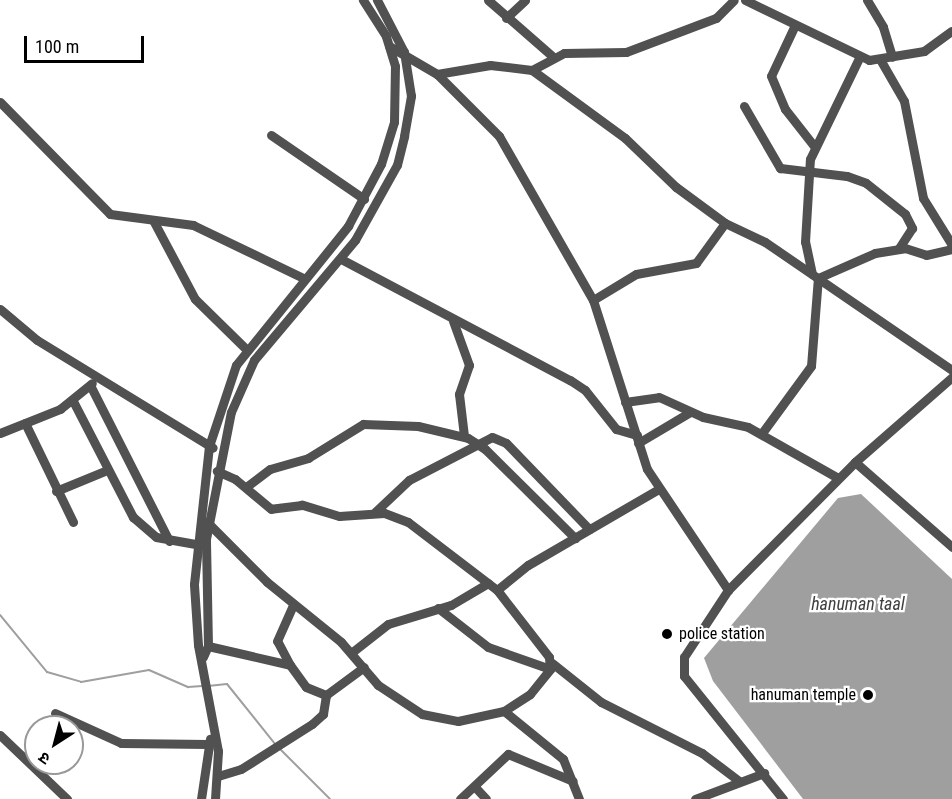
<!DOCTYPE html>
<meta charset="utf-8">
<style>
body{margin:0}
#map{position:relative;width:952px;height:799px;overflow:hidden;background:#fff;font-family:"Roboto Condensed","Noto Sans Devanagari",sans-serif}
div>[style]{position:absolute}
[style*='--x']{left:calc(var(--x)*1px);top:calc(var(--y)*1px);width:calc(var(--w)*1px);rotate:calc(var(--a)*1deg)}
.water>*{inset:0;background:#9f9f9f}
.stream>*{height:2px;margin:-1px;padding:0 1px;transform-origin:1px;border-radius:1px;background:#9f9f9f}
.minor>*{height:9px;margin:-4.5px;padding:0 4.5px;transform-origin:4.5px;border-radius:4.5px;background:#515151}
.dots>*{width:16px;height:16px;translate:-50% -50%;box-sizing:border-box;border:3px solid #fff;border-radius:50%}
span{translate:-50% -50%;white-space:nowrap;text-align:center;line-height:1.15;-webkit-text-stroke:4.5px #fff;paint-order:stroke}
.poi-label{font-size:16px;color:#000}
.left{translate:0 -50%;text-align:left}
.right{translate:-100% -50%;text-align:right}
.water-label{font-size:18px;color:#404040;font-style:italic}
.north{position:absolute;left:24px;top:715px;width:60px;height:60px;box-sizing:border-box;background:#fff;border:2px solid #999;border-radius:50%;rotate:216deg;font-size:16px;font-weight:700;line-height:24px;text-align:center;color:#000}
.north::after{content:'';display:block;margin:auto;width:21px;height:27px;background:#000;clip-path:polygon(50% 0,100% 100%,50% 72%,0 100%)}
.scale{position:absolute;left:24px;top:36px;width:120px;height:27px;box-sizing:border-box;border:3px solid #000;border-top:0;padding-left:8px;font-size:18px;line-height:21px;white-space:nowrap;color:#000;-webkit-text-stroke:4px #fff;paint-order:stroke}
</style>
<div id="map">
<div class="water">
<i style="clip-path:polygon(861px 494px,952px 579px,952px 799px,803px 799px,713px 681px,704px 658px,838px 498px)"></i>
</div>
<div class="stream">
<i style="--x:0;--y:615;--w:74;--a:50.5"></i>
<i style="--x:47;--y:672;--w:35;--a:16"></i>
<i style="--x:81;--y:682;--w:69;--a:-10"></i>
<i style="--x:149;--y:670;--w:43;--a:23.6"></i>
<i style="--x:188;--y:687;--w:14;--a:-4"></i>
<i style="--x:208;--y:686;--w:19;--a:-6"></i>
<i style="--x:227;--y:684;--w:77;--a:51.3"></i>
<i style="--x:279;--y:748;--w:72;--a:45"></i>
</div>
<div class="minor">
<i style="--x:488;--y:0;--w:85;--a:41.2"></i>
<i style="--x:745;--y:0;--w:138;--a:25.8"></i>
<i style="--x:869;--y:60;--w:56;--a:-9.3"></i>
<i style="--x:924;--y:51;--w:34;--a:-36"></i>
<i style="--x:867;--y:0;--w:31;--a:59"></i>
<i style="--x:883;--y:27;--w:31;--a:73"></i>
<i style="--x:506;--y:18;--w:26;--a:-43"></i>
<i style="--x:795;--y:25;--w:56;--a:115.2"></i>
<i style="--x:771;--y:76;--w:36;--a:67"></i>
<i style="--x:785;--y:109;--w:47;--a:51.9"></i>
<i style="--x:389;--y:46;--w:56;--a:30.3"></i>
<i style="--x:437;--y:74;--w:88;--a:45"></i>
<i style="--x:499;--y:136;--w:189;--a:60.2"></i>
<i style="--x:593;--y:300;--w:177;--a:72.3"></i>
<i style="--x:647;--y:469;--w:146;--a:56.2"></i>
<i style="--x:728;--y:590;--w:80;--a:123.3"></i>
<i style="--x:684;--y:657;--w:19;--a:90"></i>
<i style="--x:684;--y:676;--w:158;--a:51.2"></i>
<i style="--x:881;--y:61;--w:46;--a:60.1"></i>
<i style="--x:904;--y:101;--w:99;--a:78.9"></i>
<i style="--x:923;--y:198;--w:55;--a:58.3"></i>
<i style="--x:532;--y:70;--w:36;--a:-28"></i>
<i style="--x:564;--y:53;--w:62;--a:-0.9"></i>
<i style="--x:626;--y:52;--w:96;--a:-20.7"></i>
<i style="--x:716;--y:18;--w:25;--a:-45"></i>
<i style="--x:437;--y:74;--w:54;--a:-9.6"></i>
<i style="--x:490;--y:65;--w:42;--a:6.8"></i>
<i style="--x:532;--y:70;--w:115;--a:36.2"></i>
<i style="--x:625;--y:138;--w:71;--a:43.9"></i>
<i style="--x:676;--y:187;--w:61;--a:36.3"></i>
<i style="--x:0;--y:102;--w:157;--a:45.5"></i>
<i style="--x:110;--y:214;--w:84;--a:7.5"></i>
<i style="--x:193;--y:225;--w:124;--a:25.7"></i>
<i style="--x:744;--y:106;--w:72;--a:59.9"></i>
<i style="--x:780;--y:168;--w:67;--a:6.8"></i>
<i style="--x:847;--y:176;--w:20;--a:20"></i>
<i style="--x:866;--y:183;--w:50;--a:38.5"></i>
<i style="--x:905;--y:214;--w:16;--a:63"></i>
<i style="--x:912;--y:228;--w:24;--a:123"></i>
<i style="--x:271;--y:135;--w:113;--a:34.5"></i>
<i style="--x:154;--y:222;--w:87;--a:62"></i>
<i style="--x:195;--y:299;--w:71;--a:44.4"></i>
<i style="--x:341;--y:259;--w:259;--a:27.9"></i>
<i style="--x:570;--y:380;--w:18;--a:34"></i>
<i style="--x:585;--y:390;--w:50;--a:51.5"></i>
<i style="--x:616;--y:429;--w:22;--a:16"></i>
<i style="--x:812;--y:274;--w:33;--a:-102"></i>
<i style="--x:805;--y:242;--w:83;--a:-86.6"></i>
<i style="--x:810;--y:159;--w:112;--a:-64.1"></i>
<i style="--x:593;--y:300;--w:50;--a:-31.2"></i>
<i style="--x:636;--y:274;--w:61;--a:-10.4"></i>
<i style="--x:696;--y:263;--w:49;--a:-54.1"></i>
<i style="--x:725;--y:223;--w:44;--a:25.4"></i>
<i style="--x:765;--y:242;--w:227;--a:34.4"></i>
<i style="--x:0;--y:309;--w:48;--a:40"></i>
<i style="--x:37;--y:340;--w:206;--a:31.5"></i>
<i style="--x:453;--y:321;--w:47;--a:70"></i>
<i style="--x:469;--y:365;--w:31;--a:109"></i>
<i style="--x:459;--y:394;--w:42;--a:83.2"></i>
<i style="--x:90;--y:385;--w:175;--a:63.1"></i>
<i style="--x:73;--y:401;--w:131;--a:62.7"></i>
<i style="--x:133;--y:517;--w:30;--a:41"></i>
<i style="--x:156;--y:537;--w:40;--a:10"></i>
<i style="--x:625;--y:402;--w:34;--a:-8"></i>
<i style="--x:659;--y:397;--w:48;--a:24.4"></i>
<i style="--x:703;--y:417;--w:46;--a:12.5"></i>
<i style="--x:748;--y:427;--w:103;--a:29.5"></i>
<i style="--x:25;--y:423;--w:110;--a:64.1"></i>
<i style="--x:0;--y:433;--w:65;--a:-21.8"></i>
<i style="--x:60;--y:409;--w:41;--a:-39.1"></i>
<i style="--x:762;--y:433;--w:83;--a:-53.8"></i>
<i style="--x:811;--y:366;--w:88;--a:-85.5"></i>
<i style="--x:818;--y:278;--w:62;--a:-23.7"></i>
<i style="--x:875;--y:253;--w:30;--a:-9"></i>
<i style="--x:905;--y:248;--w:22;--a:18"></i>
<i style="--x:926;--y:255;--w:27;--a:-13"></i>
<i style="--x:638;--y:443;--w:61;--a:-30.8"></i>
<i style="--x:855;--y:462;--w:129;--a:-41.2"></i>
<i style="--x:246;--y:487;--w:30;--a:-37"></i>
<i style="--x:270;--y:469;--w:40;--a:-16"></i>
<i style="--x:308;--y:458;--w:65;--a:-31.7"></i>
<i style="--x:363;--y:424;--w:55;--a:2.1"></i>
<i style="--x:418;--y:426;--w:51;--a:13.5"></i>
<i style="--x:468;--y:438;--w:20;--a:33"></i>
<i style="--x:485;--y:449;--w:127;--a:44.7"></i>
<i style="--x:56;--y:491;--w:55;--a:-22.4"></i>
<i style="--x:375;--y:512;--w:47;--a:-43.3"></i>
<i style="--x:409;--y:480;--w:93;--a:-27.4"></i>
<i style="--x:492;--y:437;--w:15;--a:23"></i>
<i style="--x:506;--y:443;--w:120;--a:46"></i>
<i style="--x:208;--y:523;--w:83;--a:45"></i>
<i style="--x:267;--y:582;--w:95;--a:39"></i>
<i style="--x:341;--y:642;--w:57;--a:49.3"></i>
<i style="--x:378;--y:685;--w:53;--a:33.4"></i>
<i style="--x:422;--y:714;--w:37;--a:11"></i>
<i style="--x:458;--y:721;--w:47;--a:-12.3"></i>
<i style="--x:504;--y:711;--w:31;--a:-33"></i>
<i style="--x:530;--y:694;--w:32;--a:-51"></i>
<i style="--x:550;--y:669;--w:12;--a:-95"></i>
<i style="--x:549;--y:657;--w:85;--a:-127.8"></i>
<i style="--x:497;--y:590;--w:112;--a:-142.6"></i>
<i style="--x:408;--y:522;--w:26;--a:-159"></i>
<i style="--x:384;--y:513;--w:45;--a:176.2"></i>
<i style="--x:339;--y:516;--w:39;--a:-163"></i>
<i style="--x:302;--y:505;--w:31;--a:173"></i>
<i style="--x:271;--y:509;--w:47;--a:-140.2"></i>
<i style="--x:235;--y:479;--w:20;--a:-156"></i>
<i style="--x:497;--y:590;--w:40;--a:-39"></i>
<i style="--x:528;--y:565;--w:149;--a:-30.2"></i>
<i style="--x:728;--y:590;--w:180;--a:-45.2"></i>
<i style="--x:855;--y:462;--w:129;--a:41.2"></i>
<i style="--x:438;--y:608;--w:63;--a:38"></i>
<i style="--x:488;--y:647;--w:66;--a:19.5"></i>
<i style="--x:208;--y:646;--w:84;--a:13"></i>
<i style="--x:290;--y:665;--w:27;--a:54"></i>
<i style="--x:306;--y:687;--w:22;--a:22"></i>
<i style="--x:326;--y:695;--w:47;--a:-36.4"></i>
<i style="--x:351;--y:653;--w:47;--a:-38.1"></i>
<i style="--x:388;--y:624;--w:66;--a:-16.8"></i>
<i style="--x:451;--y:605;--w:43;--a:-30.7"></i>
<i style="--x:203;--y:657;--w:12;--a:-66"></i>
<i style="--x:208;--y:646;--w:107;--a:-91.1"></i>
<i style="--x:206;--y:539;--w:129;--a:-78.9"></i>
<i style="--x:231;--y:412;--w:57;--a:-66.1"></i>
<i style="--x:254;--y:360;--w:157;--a:-49.9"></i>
<i style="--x:355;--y:240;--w:86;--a:-60.8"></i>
<i style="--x:397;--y:165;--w:30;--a:-76"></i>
<i style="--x:404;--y:136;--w:41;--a:-80.1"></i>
<i style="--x:411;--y:96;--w:45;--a:-99"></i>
<i style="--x:404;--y:52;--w:59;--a:-117.4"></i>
<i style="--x:552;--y:663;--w:63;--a:38.5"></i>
<i style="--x:601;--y:702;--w:113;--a:26.8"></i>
<i style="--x:702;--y:753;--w:46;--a:37.1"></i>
<i style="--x:290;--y:665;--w:27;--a:-118"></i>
<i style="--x:277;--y:641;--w:39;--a:-66"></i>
<i style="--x:504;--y:711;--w:76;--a:39.1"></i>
<i style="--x:563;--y:759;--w:43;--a:68.2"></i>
<i style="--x:55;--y:713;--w:72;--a:24.4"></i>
<i style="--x:121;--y:743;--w:87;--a:0.7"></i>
<i style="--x:0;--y:735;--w:93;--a:43.7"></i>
<i style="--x:218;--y:776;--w:24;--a:-17"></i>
<i style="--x:241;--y:769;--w:84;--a:-32.4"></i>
<i style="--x:312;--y:724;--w:15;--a:-42"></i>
<i style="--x:323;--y:714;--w:19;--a:-81"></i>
<i style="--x:475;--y:787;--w:16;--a:47"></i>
<i style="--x:201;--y:799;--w:61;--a:-81.5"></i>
<i style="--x:215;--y:799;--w:48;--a:-86.4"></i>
<i style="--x:218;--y:751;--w:108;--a:-100.7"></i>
<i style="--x:198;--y:645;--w:61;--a:-93.8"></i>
<i style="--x:194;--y:584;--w:139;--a:-83.8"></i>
<i style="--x:209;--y:446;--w:85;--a:-71.6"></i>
<i style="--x:236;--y:365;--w:179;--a:-51.1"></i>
<i style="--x:348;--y:226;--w:70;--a:-62"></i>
<i style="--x:381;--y:164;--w:44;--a:-72.8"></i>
<i style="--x:394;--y:122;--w:56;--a:-89"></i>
<i style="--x:395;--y:66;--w:31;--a:-107"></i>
<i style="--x:386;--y:36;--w:43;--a:-122.6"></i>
<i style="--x:460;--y:799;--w:66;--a:-43.2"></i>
<i style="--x:508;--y:754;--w:70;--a:22.6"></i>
<i style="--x:695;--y:799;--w:74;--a:-20.6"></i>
</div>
<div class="dots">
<i style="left:667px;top:634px;background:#000"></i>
<i style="left:868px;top:695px;background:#000"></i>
</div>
<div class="poi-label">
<span class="left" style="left:679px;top:634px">police station</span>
<span class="right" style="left:856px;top:695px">hanuman temple</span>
</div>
<div class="water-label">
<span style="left:858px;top:604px">hanuman taal</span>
</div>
<div class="north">उ</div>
<div class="scale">100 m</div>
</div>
